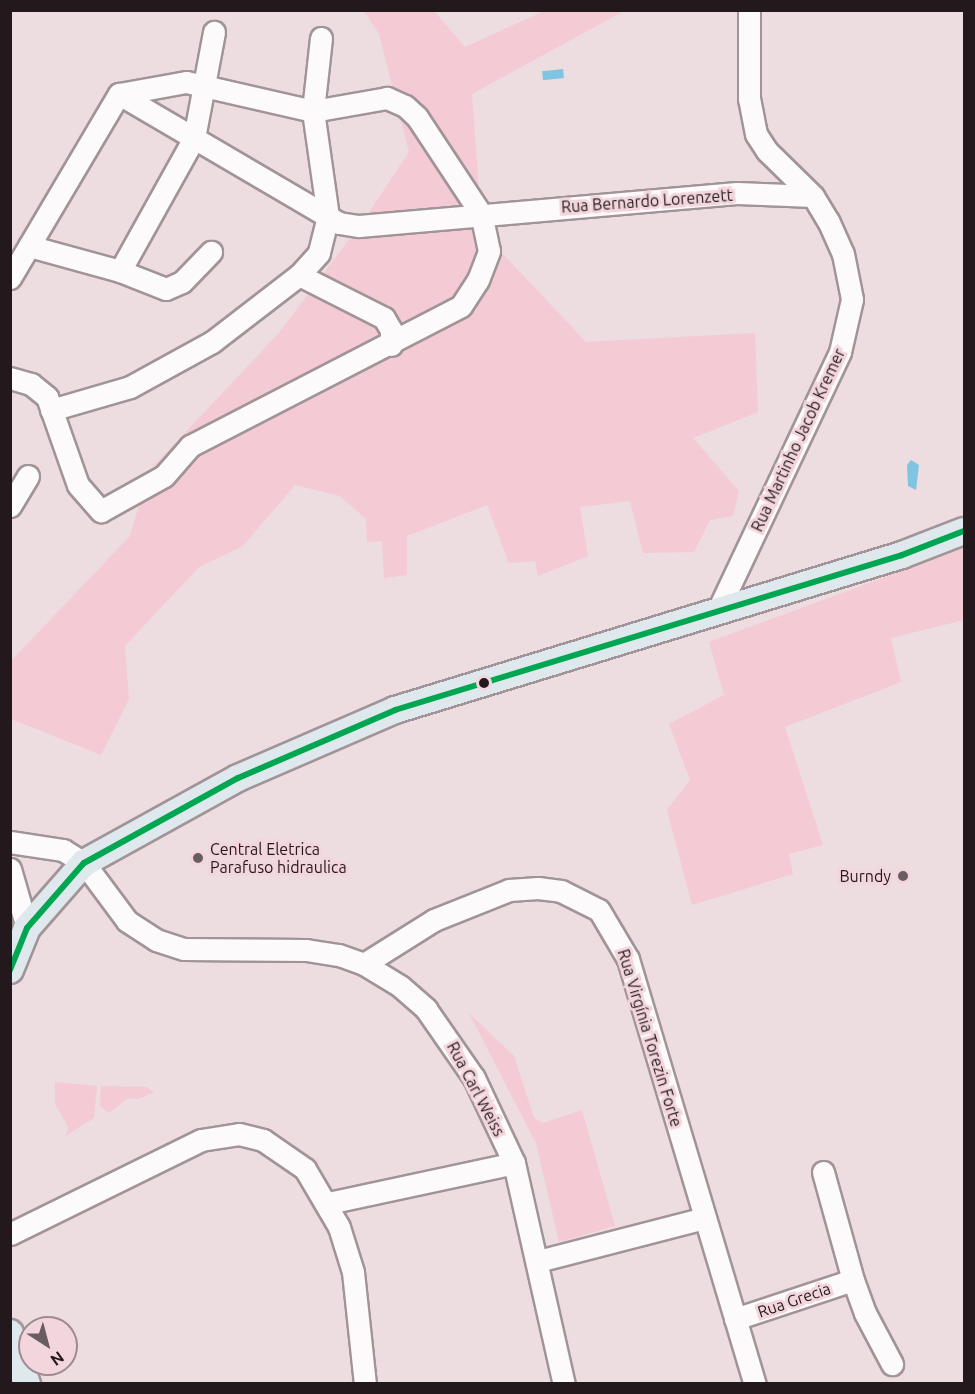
<!DOCTYPE html>
<meta charset="utf-8">
<style>
body{margin:0}
#map{position:relative;width:975px;height:1394px;overflow:hidden;background:#eddce0;font-family:Ubuntu,sans-serif}
div>[style]{position:absolute}
[style*='--x']{left:calc(var(--x)*1px);top:calc(var(--y)*1px);width:calc(var(--w)*1px);rotate:calc(var(--a)*1deg)}
.green>*{inset:0;background:#f4cad4}
.water>*{inset:0;background:#7fc5e2;transform-origin:0 0}
.roads{filter:drop-shadow(2px 0 #a19498) drop-shadow(-2px 0 #a19498) drop-shadow(0 2px #a19498) drop-shadow(0 -2px #a19498)}
.minor>*{height:21px;margin:-10.5px;padding:0 10.5px;transform-origin:10.5px;border-radius:10.5px;background:#fcfafa}
.major>*{height:26px;margin:-13px;padding:0 13px;transform-origin:13px;border-radius:13px;background:#dfe8ec}
.bus-1>*{height:6px;margin:-3px;padding:0 3px;transform-origin:3px;border-radius:3px;background:#00a651}
.dots>*{width:16px;height:16px;translate:-50% -50%;box-sizing:border-box;border:3px solid #f3d6dd;border-radius:50%}
span{translate:-50% -50%;white-space:nowrap;text-align:center;line-height:1.15;-webkit-text-stroke:6px #f3d6dd;paint-order:stroke}
.street-label{font-size:16px;color:#23191c}
.poi-label{font-size:16px;color:#23191c}
.left{translate:0 -50%;text-align:left}
.right{translate:-100% -50%;text-align:right}
.frame{position:absolute;inset:0;border:12px solid #23191c;pointer-events:none}
.north{position:absolute;left:18px;top:1316px;width:60px;height:60px;box-sizing:border-box;background:#f3d6dd;border:2px solid #a08a90;border-radius:50%;rotate:144deg;font-size:16px;font-weight:700;line-height:24px;text-align:center;color:#23191c}
.north::after{content:'';display:block;margin:auto;width:21px;height:27px;background:#6a5d61;clip-path:polygon(50% 0,100% 100%,50% 72%,0 100%)}
</style>
<div id="map">
<div class="green">
<i style="clip-path:polygon(364px 11px,434px 11px,465px 47px,544px 11px,624px 11px,472px 94px,482px 232px,586px 342px,755px 333px,758px 412px,693px 438px,739px 491px,733px 516px,710px 520px,694px 552px,643px 553px,630px 501px,580px 507px,588px 556px,538px 576px,535px 561px,509px 563px,487px 505px,407px 536px,407px 575px,384px 578px,382px 541px,367px 542px,366px 519px,340px 496px,295px 485px,243px 546px,199px 567px,125px 646px,129px 699px,101px 755px,11px 719px,11px 661px,130px 536px,149px 471px,279px 333px,368px 214px,409px 152px,379px 34px)"></i>
<i style="clip-path:polygon(964px 548px,964px 620px,891px 638px,901px 682px,785px 727px,823px 845px,789px 854px,793px 874px,692px 905px,667px 810px,690px 780px,669px 724px,724px 695px,709px 642px)"></i>
<i style="clip-path:polygon(469px 1013px,514px 1056px,534px 1118px,543px 1123px,582px 1110px,615px 1226px,559px 1242px,536px 1143px)"></i>
<i style="clip-path:polygon(55px 1082px,97px 1086px,94px 1118px,65px 1136px,69px 1128px,55px 1104px)"></i>
<i style="clip-path:polygon(101px 1086px,146px 1087px,154px 1092px,138px 1099px,128px 1098px,109px 1113px,100px 1106px)"></i>
</div>
<div class="water">
<i style="left:563px;top:69px;width:9px;height:21px;rotate:84deg"></i>
<i style="clip-path:polygon(911px 460px,919px 465px,916px 490px,908px 486px,907px 465px)"></i>
</div>
<div class="roads">
<div class="minor">
<i style="--x:321;--y:38;--w:73;--a:96.3"></i>
<i style="--x:313;--y:111;--w:106;--a:81.9"></i>
<i style="--x:328;--y:216;--w:38;--a:104"></i>
<i style="--x:319;--y:253;--w:30;--a:132"></i>
<i style="--x:299;--y:275;--w:95;--a:26.8"></i>
<i style="--x:384;--y:318;--w:14;--a:60"></i>
<i style="--x:391;--y:330;--w:15;--a:90"></i>
<i style="--x:29;--y:246;--w:94;--a:15.4"></i>
<i style="--x:120;--y:271;--w:49;--a:21.4"></i>
<i style="--x:166;--y:289;--w:17;--a:-24"></i>
<i style="--x:182;--y:282;--w:42;--a:-46"></i>
<i style="--x:120;--y:271;--w:152;--a:-60.9"></i>
<i style="--x:194;--y:138;--w:108;--a:-79.3"></i>
<i style="--x:10;--y:278;--w:214;--a:-59.4"></i>
<i style="--x:119;--y:94;--w:255;--a:30.4"></i>
<i style="--x:339;--y:223;--w:20;--a:9"></i>
<i style="--x:359;--y:226;--w:379;--a:-5"></i>
<i style="--x:737;--y:193;--w:76;--a:2.3"></i>
<i style="--x:10;--y:378;--w:22;--a:16"></i>
<i style="--x:31;--y:384;--w:21;--a:39"></i>
<i style="--x:47;--y:397;--w:93;--a:70.6"></i>
<i style="--x:78;--y:485;--w:35;--a:49"></i>
<i style="--x:101;--y:511;--w:72;--a:-29.1"></i>
<i style="--x:164;--y:476;--w:40;--a:-49"></i>
<i style="--x:190;--y:446;--w:305;--a:-27.3"></i>
<i style="--x:461;--y:306;--w:31;--a:-57"></i>
<i style="--x:478;--y:280;--w:31;--a:-69"></i>
<i style="--x:489;--y:251;--w:38;--a:-102"></i>
<i style="--x:481;--y:214;--w:116;--a:-123.4"></i>
<i style="--x:417;--y:117;--w:16;--a:-137"></i>
<i style="--x:405;--y:106;--w:20;--a:-156"></i>
<i style="--x:387;--y:98;--w:75;--a:170"></i>
<i style="--x:313;--y:111;--w:130;--a:-167.1"></i>
<i style="--x:186;--y:82;--w:68;--a:169.8"></i>
<i style="--x:51;--y:410;--w:82;--a:-16.2"></i>
<i style="--x:130;--y:387;--w:94;--a:-28.8"></i>
<i style="--x:212;--y:342;--w:110;--a:-37.6"></i>
<i style="--x:10;--y:506;--w:35;--a:-59"></i>
<i style="--x:719;--y:608;--w:283;--a:-64.7"></i>
<i style="--x:840;--y:352;--w:54;--a:-77.2"></i>
<i style="--x:852;--y:299;--w:46;--a:-101.3"></i>
<i style="--x:843;--y:254;--w:36;--a:-114"></i>
<i style="--x:828;--y:221;--w:29;--a:-121"></i>
<i style="--x:813;--y:196;--w:64;--a:-135.6"></i>
<i style="--x:767;--y:151;--w:20;--a:-123"></i>
<i style="--x:756;--y:134;--w:36;--a:-101"></i>
<i style="--x:749;--y:99;--w:89;--a:-90"></i>
<i style="--x:10;--y:842;--w:54;--a:8.6"></i>
<i style="--x:63;--y:850;--w:25;--a:32"></i>
<i style="--x:84;--y:863;--w:72;--a:53.4"></i>
<i style="--x:127;--y:921;--w:35;--a:33"></i>
<i style="--x:156;--y:940;--w:29;--a:18"></i>
<i style="--x:184;--y:949;--w:122;--a:0.5"></i>
<i style="--x:306;--y:950;--w:33;--a:9"></i>
<i style="--x:339;--y:955;--w:27;--a:20"></i>
<i style="--x:364;--y:964;--w:42;--a:31.4"></i>
<i style="--x:400;--y:986;--w:35;--a:41"></i>
<i style="--x:426;--y:1009;--w:84;--a:55.2"></i>
<i style="--x:474;--y:1078;--w:94;--a:64.8"></i>
<i style="--x:514;--y:1163;--w:227;--a:77.3"></i>
<i style="--x:10;--y:869;--w:61;--a:73.9"></i>
<i style="--x:364;--y:964;--w:83;--a:-32.2"></i>
<i style="--x:434;--y:920;--w:81;--a:-21.8"></i>
<i style="--x:509;--y:890;--w:29;--a:-4"></i>
<i style="--x:538;--y:888;--w:23;--a:7"></i>
<i style="--x:561;--y:891;--w:42;--a:26.6"></i>
<i style="--x:599;--y:910;--w:57;--a:59.4"></i>
<i style="--x:628;--y:959;--w:444;--a:73.4"></i>
<i style="--x:823;--y:1172;--w:112;--a:74.5"></i>
<i style="--x:853;--y:1280;--w:35;--a:70"></i>
<i style="--x:865;--y:1313;--w:58;--a:62.1"></i>
<i style="--x:328;--y:1203;--w:190;--a:-12.1"></i>
<i style="--x:10;--y:1234;--w:213;--a:-26.2"></i>
<i style="--x:201;--y:1140;--w:38;--a:-9"></i>
<i style="--x:239;--y:1134;--w:25;--a:14"></i>
<i style="--x:263;--y:1140;--w:51;--a:34.6"></i>
<i style="--x:305;--y:1169;--w:67;--a:59.6"></i>
<i style="--x:339;--y:1227;--w:47;--a:72.7"></i>
<i style="--x:353;--y:1272;--w:113;--a:83.9"></i>
<i style="--x:538;--y:1261;--w:171;--a:-14.5"></i>
<i style="--x:735;--y:1319;--w:124;--a:-18.3"></i>
</div>
<div class="major">
<i style="--x:10;--y:970;--w:45;--a:-68"></i>
<i style="--x:27;--y:928;--w:86;--a:-48.8"></i>
<i style="--x:84;--y:863;--w:176;--a:-28.9"></i>
<i style="--x:238;--y:778;--w:171;--a:-23.4"></i>
<i style="--x:395;--y:710;--w:530;--a:-17"></i>
<i style="--x:902;--y:555;--w:66;--a:-21.2"></i>
<i style="--x:10;--y:1333;--w:54;--a:71.6"></i>
</div>
</div>
<div class="bus-1">
<i style="--x:10;--y:970;--w:45;--a:-68"></i>
<i style="--x:27;--y:928;--w:86;--a:-48.8"></i>
<i style="--x:84;--y:863;--w:176;--a:-28.9"></i>
<i style="--x:238;--y:778;--w:171;--a:-23.4"></i>
<i style="--x:395;--y:710;--w:530;--a:-17"></i>
<i style="--x:902;--y:555;--w:66;--a:-21.2"></i>
</div>
<div class="dots">
<i style="left:484px;top:683px;background:#23191c"></i>
<i style="left:198px;top:858px;background:#6a5d61"></i>
<i style="left:903px;top:876px;background:#6a5d61"></i>
</div>
<div class="street-label">
<span style="left:647px;top:201px;rotate:-4deg">Rua Bernardo Lorenzett</span>
<span style="left:798px;top:440px;rotate:-65deg">Rua Martinho Jacob Kremer</span>
<span style="left:650px;top:1038px;rotate:73deg">Rua Virgínia Torezin Forte</span>
<span style="left:476px;top:1089px;rotate:62deg">Rua Carl Weiss</span>
<span style="left:794px;top:1300px;rotate:-19deg">Rua Grecia</span>
</div>
<div class="poi-label">
<span class="left" style="left:210px;top:858px">Central Eletrica<br>Parafuso hidraulica</span>
<span class="right" style="left:891px;top:876px">Burndy</span>
</div>
<div class="frame"></div>
<div class="north">N</div>
</div>
